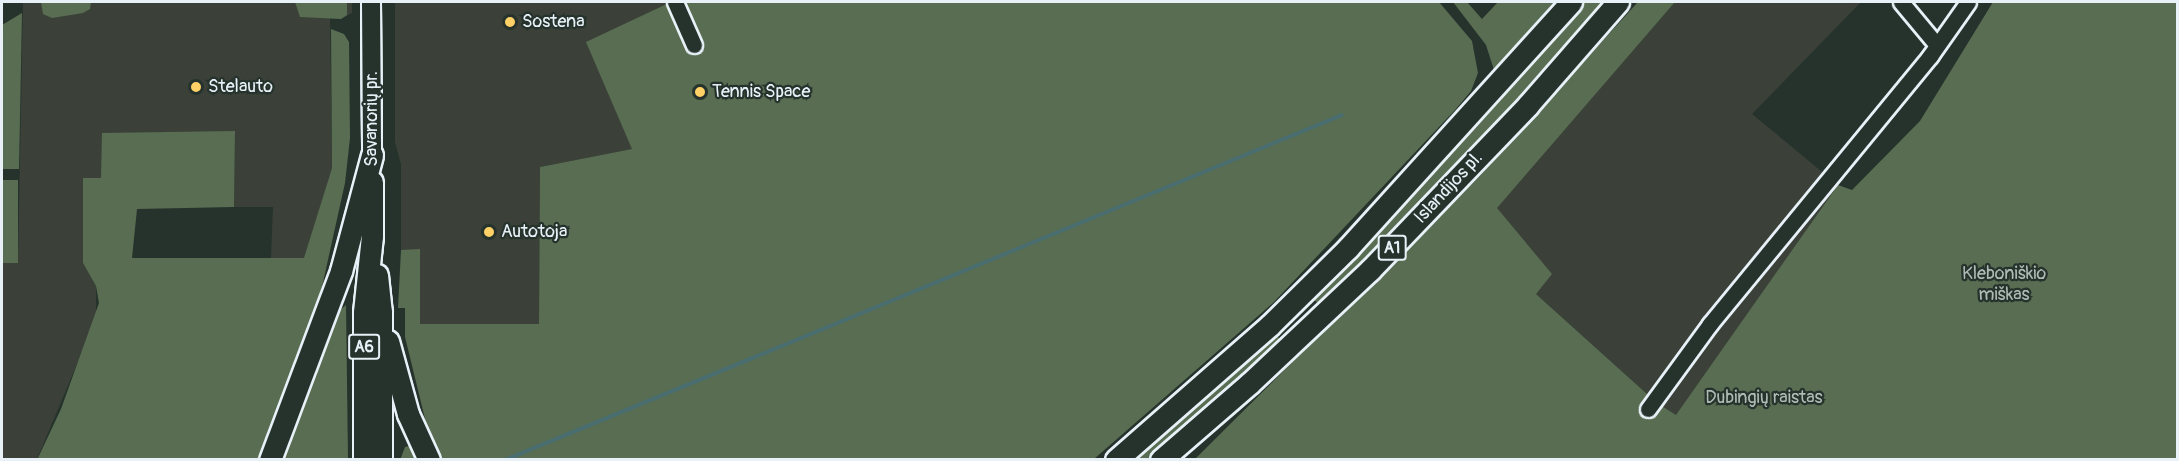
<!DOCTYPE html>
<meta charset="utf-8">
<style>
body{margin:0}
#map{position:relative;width:2179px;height:461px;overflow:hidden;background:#26332d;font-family:Pangolin,sans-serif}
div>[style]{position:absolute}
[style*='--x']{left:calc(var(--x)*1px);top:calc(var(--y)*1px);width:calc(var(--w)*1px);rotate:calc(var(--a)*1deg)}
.built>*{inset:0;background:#3b4139}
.green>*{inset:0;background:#586d51;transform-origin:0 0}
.stream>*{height:4px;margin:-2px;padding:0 2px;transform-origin:2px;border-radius:2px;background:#4a6e6f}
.roads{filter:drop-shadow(2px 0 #e8f1f8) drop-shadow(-2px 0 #e8f1f8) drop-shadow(0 2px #e8f1f8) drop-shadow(0 -2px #e8f1f8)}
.minor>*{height:15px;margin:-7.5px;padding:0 7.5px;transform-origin:7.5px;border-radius:7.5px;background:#26332d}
.major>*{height:18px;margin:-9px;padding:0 9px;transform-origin:9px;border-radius:9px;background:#26332d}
.highway>*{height:21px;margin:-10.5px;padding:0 10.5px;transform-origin:10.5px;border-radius:10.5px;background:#26332d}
.dots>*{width:16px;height:16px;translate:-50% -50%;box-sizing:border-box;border:3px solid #26332d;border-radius:50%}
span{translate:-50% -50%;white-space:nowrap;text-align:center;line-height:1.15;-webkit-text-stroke:4.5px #26332d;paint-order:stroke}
.shield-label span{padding:2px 4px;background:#26332d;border:2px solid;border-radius:4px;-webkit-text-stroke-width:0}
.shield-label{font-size:16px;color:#e8f1f8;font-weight:700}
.poi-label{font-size:18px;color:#e8f1f8}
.left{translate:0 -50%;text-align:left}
.street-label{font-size:18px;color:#e8f1f8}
.park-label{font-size:18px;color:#aebcb5}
.frame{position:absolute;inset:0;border:3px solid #e8f1f8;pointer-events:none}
</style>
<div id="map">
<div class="built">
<i style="clip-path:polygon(23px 2px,352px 2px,352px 13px,341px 19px,330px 18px,332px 168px,305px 258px,271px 258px,273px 207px,234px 207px,235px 131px,101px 178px,84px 178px,83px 263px,96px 286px,96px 319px,37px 459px,2px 460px,2px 263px,18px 263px)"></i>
<i style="clip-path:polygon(395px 2px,876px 2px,633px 149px,540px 167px,539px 324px,420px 325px,420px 250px,401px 250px,401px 164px,395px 142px)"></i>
<i style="clip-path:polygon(1675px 2px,1861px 2px,1752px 114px,1838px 185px,1677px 416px,1657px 403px,1536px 294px,1496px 208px)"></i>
</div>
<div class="green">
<i style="clip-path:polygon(41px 2px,91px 2px,90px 9px,83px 13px,52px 18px,43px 14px)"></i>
<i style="clip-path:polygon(295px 2px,347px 2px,347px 15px,341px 19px,300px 17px)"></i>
<i style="clip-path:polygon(671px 2px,1439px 2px,1472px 41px,1478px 73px,1471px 91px,1455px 110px,1273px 303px,1094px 459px,434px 459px,421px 436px,428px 431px,405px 337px,405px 308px,398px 308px,401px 250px,420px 249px,420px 324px,539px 324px,540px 167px,632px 149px,586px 42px)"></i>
<i style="clip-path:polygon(1453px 2px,1467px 2px,1482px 19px,1498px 2px,1554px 2px,1494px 70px,1486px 45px)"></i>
<i style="clip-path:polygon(1584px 2px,1607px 2px,1514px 107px,1322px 306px,1314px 300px,1310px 296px,1411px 193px)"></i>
<i style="clip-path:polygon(1638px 2px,1675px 2px,1497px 208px,1552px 274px,1536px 294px,1657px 403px,1676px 415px,1838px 185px,1852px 190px,1920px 121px,1993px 2px,2177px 2px,2177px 459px,1194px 460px,1478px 178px)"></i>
<i style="clip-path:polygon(22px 13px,19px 169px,2px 169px,2px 25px)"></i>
<i style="clip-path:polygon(331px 29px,344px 34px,349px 42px,350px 138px,345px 183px,318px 305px,262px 459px,37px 460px,61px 409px,99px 303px,96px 286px,83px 263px,83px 178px,101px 178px,102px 133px,235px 131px,234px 207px,137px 209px,132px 258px,304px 258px,332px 168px)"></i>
<i style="left:2px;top:180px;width:16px;height:83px"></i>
<i style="clip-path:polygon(346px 305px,348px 459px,279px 460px,333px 316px)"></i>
<i style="clip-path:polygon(1276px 333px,1281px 342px,1217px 402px,1149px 459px,1131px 460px)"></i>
<i style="clip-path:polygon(409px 446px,419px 460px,400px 460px,405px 447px)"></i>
</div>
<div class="stream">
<i style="--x:505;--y:460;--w:905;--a:-22.4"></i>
</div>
<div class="roads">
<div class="minor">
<i style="--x:675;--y:2;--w:47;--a:66.2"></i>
<i style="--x:1901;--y:2;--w:55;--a:50.2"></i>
<i style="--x:1648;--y:409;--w:105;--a:-53.9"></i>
<i style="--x:1710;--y:324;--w:347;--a:-50.6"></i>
<i style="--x:1930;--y:56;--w:66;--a:-54.9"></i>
</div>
<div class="major">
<i style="--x:371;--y:2;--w:153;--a:89.6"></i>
</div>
<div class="highway">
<i style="--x:377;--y:275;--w:36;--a:84"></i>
<i style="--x:381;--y:311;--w:149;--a:90"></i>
<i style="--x:388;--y:341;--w:76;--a:74.7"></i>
<i style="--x:408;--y:414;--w:51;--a:65.5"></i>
<i style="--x:270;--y:460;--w:202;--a:-69.4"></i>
<i style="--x:341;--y:271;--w:120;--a:-75"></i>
<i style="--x:364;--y:460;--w:148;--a:-90"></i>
<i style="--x:364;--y:312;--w:76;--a:-84"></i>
<i style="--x:372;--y:236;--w:54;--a:-90"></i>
<i style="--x:1116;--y:460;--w:205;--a:-41.2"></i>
<i style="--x:1270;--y:325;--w:110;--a:-44.6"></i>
<i style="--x:1348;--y:248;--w:332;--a:-47.8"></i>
<i style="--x:1161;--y:460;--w:118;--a:-40.9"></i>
<i style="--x:1250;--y:383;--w:165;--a:-43.3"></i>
<i style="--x:1370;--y:270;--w:228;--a:-46.2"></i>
<i style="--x:1528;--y:105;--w:137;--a:-48.9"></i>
</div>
</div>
<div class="dots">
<i style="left:510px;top:22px;background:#ffd166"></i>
<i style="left:196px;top:87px;background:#ffd166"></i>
<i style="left:700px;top:92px;background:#ffd166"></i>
<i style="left:489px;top:232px;background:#ffd166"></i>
</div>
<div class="shield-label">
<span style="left:1392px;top:248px">A1</span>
<span style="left:364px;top:347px">A6</span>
</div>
<div class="poi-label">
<span class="left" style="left:522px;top:22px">Sostena</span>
<span class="left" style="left:208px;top:87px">Stelauto</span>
<span class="left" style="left:712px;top:92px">Tennis Space</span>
<span class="left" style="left:501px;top:232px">Autotoja</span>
</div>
<div class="street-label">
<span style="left:372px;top:119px;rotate:-90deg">Savanorių pr.</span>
<span style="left:1449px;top:188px;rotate:-47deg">Islandijos pl.</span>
</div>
<div class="park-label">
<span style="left:2004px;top:285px">Kleboniškio<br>miškas</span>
<span style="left:1764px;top:398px">Dubingių raistas</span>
</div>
<div class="frame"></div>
</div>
